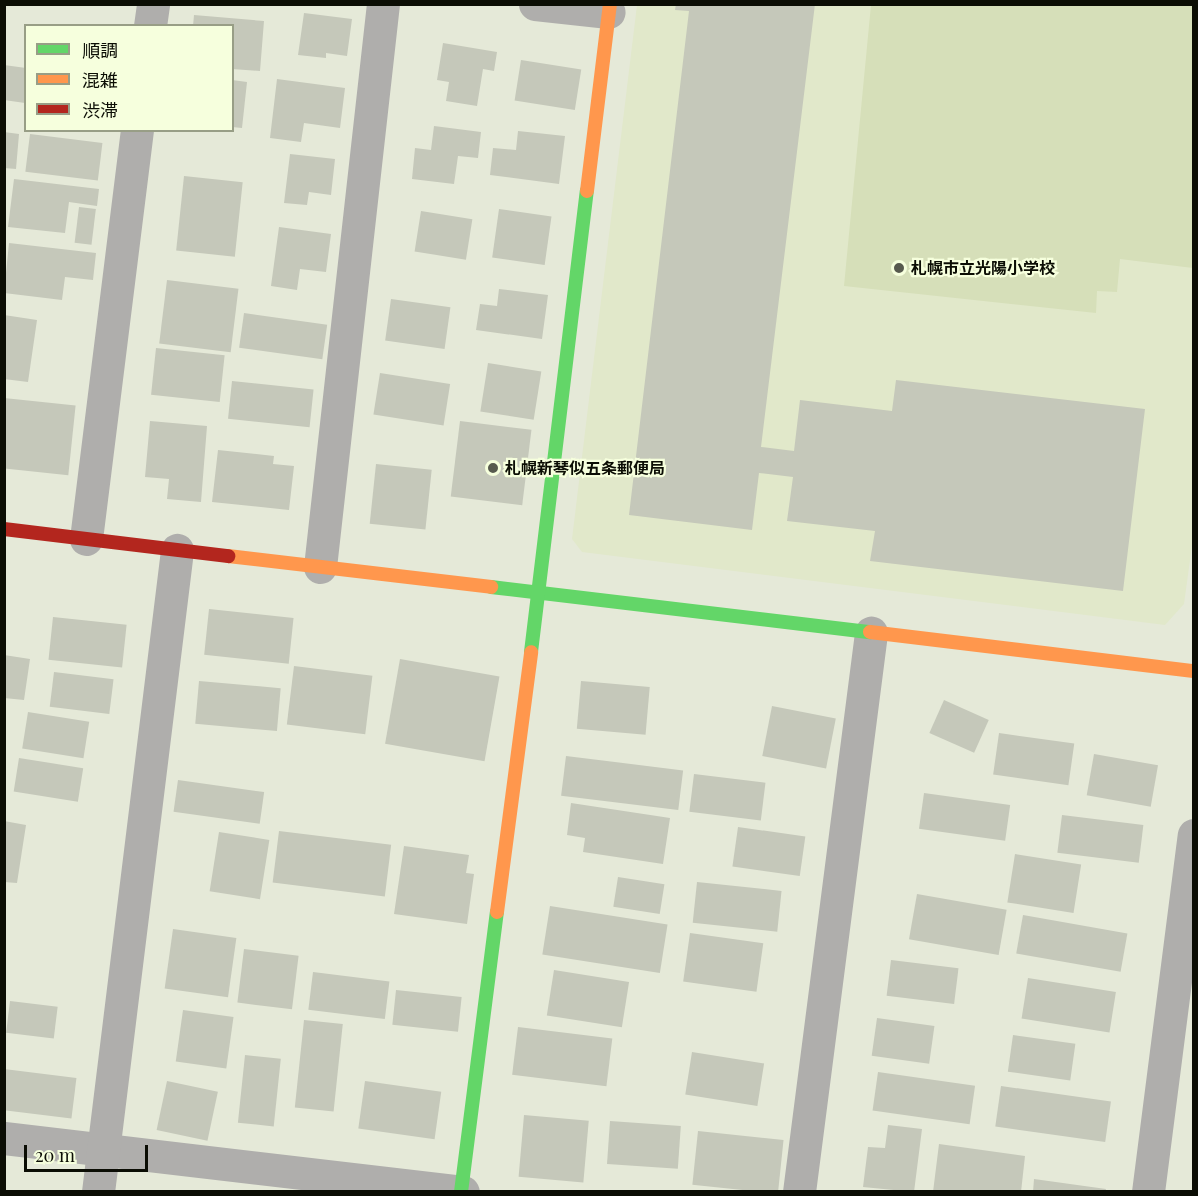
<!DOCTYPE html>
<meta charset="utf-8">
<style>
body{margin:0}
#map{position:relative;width:1198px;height:1196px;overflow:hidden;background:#e5e9d8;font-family:"Playfair Display","Noto Sans JP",serif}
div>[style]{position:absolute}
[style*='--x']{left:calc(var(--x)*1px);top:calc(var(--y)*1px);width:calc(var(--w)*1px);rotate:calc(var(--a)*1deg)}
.built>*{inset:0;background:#e1e8ca}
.green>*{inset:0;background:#d6dfb9}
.building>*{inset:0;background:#c5c8ba;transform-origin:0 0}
.street>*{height:33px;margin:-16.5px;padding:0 16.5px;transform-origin:16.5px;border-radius:16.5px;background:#afaeac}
.fast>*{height:14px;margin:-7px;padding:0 7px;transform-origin:7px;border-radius:7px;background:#63d668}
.slow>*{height:14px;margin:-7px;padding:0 7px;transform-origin:7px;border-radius:7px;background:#ff974d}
.jam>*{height:14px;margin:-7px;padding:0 7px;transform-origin:7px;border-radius:7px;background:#b3261e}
.dots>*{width:16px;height:16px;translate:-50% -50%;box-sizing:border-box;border:3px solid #f6ffdd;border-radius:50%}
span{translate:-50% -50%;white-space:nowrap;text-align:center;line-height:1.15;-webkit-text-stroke:4.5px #f6ffdd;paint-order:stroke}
.poi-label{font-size:16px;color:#0b0d04;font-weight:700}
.left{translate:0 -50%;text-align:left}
.frame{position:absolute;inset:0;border:6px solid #0b0d04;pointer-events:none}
.legend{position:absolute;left:24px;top:24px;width:210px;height:108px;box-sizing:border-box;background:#f6ffdd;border:2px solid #989e86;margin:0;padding:8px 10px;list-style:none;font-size:18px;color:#0b0d04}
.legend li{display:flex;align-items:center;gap:12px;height:30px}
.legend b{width:30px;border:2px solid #989e86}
.scale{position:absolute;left:24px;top:1145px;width:124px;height:27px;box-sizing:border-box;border:3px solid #0b0d04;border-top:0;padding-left:8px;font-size:18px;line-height:21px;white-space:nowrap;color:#0b0d04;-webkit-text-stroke:4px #f6ffdd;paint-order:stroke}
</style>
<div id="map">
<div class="built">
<i style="clip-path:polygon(637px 5px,1193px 5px,1194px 531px,1184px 604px,1165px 625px,582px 552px,572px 539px)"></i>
</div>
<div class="green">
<i style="clip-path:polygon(871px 5px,1193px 5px,1193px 268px,1120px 259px,1117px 292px,1097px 291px,1096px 313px,844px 286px)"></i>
</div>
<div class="building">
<i style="clip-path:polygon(676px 4px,815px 4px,761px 447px,794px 451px,800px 400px,892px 411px,896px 380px,1145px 409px,1123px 591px,870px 561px,875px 531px,787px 521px,793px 477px,759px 473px,752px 530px,629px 515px,689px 11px,675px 10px)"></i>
<i style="clip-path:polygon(304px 13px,352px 19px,347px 56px,326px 53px,326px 58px,298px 55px)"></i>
<i style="clip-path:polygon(194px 15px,264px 21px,260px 71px,232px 69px,232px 26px,193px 26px)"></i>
<i style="clip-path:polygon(443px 43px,497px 52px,494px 71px,483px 69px,477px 106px,446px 101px,449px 82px,437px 80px)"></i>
<i style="left:521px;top:60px;width:61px;height:41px;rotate:9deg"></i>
<i style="clip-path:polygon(4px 65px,26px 68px,25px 103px,4px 100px)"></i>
<i style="clip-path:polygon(277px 79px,345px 88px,340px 128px,304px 123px,301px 142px,270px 138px)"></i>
<i style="clip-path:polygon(232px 80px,247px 82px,242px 128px,232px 127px)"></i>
<i style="clip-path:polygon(434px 126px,481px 132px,478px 158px,458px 156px,454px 184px,412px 179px,415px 148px,431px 150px)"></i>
<i style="clip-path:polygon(518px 131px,565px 136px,559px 184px,490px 175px,493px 148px,516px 150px)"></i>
<i style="clip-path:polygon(4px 132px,19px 134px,16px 169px,4px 168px)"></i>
<i style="left:30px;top:134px;width:73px;height:38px;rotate:7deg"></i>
<i style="clip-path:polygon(290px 154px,335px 159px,331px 195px,309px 192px,307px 205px,284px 203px)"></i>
<i style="left:184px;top:176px;width:59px;height:75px;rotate:6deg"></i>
<i style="clip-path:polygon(14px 179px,99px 189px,97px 206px,69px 202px,65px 233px,8px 227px)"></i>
<i style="left:79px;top:207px;width:17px;height:36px;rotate:7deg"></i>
<i style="left:499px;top:209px;width:53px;height:49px;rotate:8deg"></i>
<i style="left:421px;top:211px;width:52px;height:41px;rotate:9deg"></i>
<i style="clip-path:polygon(279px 227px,331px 234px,326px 272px,300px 269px,297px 290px,271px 286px)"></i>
<i style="clip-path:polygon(9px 243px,96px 253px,93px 280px,65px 277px,62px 300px,4px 293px)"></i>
<i style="left:167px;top:280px;width:72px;height:64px;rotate:7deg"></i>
<i style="clip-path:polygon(499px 289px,548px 295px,542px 339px,476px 330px,480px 304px,497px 306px)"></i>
<i style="left:391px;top:299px;width:60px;height:42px;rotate:8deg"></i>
<i style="left:244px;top:313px;width:84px;height:35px;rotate:8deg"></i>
<i style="clip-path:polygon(4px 315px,37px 320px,28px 382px,4px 379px)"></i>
<i style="left:156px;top:348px;width:69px;height:47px;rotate:6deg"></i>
<i style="left:488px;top:363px;width:54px;height:49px;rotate:9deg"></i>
<i style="left:380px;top:373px;width:71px;height:42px;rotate:9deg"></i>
<i style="left:232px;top:381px;width:82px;height:38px;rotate:6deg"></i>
<i style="left:4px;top:398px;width:72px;height:70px;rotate:6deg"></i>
<i style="clip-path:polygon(150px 421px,207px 426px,201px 502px,167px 499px,169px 479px,145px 477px)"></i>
<i style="left:460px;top:421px;width:72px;height:76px;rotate:7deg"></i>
<i style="clip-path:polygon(218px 450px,274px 456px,273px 464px,294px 466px,289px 510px,212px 502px)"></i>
<i style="left:376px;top:464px;width:56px;height:60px;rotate:6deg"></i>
<i style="left:209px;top:609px;width:85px;height:46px;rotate:6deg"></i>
<i style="left:53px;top:617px;width:74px;height:43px;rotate:6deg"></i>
<i style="clip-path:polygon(4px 655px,30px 659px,24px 700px,4px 698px)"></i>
<i style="left:400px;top:659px;width:101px;height:86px;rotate:10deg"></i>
<i style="left:294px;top:666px;width:79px;height:59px;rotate:7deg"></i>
<i style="left:54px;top:672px;width:60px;height:35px;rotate:7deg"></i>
<i style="left:199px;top:681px;width:82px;height:43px;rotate:5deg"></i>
<i style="left:581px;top:681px;width:69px;height:48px;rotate:5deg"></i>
<i style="left:944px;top:700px;width:49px;height:36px;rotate:24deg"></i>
<i style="left:772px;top:706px;width:65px;height:51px;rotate:11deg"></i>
<i style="left:28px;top:712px;width:62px;height:37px;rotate:9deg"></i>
<i style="left:999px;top:733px;width:76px;height:42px;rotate:8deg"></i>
<i style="left:1094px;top:754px;width:65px;height:42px;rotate:10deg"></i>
<i style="left:566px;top:756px;width:118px;height:40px;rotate:7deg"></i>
<i style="left:19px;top:758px;width:65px;height:34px;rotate:9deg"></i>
<i style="left:694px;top:774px;width:72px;height:38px;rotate:7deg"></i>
<i style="left:178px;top:780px;width:87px;height:32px;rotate:8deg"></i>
<i style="left:924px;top:793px;width:87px;height:36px;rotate:8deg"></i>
<i style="clip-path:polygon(571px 803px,670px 818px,663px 864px,583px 852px,585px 838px,567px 835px)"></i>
<i style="left:1062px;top:815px;width:82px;height:38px;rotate:7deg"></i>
<i style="clip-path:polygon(4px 821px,26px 825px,17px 883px,4px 882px)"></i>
<i style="left:738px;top:827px;width:68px;height:40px;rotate:8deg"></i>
<i style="left:279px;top:831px;width:113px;height:52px;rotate:7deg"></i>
<i style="left:219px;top:832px;width:51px;height:60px;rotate:9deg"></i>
<i style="clip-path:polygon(404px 846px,469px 855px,466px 873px,474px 874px,467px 924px,394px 914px)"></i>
<i style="left:1015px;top:854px;width:67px;height:49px;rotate:9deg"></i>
<i style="left:618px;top:877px;width:47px;height:30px;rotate:9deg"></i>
<i style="left:697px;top:882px;width:85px;height:41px;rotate:6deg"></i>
<i style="left:917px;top:894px;width:91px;height:46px;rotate:10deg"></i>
<i style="left:550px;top:906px;width:119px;height:49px;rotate:9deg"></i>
<i style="left:1023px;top:915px;width:106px;height:39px;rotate:10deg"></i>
<i style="left:173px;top:929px;width:64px;height:60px;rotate:8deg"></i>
<i style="left:690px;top:933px;width:74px;height:49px;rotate:8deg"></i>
<i style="left:244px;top:949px;width:55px;height:54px;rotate:7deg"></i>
<i style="left:891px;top:960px;width:68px;height:36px;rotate:7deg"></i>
<i style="left:554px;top:970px;width:76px;height:46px;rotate:9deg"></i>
<i style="left:313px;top:972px;width:77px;height:38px;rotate:7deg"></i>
<i style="left:1028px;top:978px;width:89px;height:41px;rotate:9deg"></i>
<i style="left:396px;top:990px;width:66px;height:35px;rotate:6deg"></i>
<i style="left:10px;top:1001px;width:48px;height:32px;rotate:7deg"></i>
<i style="left:183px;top:1010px;width:51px;height:52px;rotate:8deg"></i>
<i style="left:877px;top:1018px;width:58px;height:38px;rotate:8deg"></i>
<i style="left:304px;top:1020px;width:39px;height:88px;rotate:6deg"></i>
<i style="left:518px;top:1027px;width:95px;height:48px;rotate:7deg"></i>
<i style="left:1013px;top:1035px;width:63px;height:37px;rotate:8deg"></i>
<i style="left:692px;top:1052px;width:73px;height:43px;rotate:9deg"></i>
<i style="left:245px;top:1055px;width:36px;height:68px;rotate:6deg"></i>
<i style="left:4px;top:1069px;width:73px;height:41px;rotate:7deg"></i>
<i style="left:878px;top:1072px;width:98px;height:39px;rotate:8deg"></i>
<i style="left:167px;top:1081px;width:52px;height:50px;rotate:12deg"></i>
<i style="left:365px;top:1081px;width:77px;height:48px;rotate:8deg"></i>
<i style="left:1001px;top:1086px;width:111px;height:41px;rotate:8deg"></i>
<i style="left:524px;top:1115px;width:65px;height:62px;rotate:5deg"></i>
<i style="left:610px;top:1121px;width:71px;height:43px;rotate:4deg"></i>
<i style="clip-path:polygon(888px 1125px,922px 1129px,914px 1192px,863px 1187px,868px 1147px,885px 1148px)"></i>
<i style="left:698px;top:1131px;width:86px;height:54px;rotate:6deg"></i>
<i style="clip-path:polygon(939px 1144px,1025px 1156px,1021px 1192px,933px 1192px)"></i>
<i style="clip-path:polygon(1034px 1179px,1106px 1189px,1105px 1192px,1033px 1192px)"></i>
</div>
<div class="street">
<i style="--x:535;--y:4;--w:74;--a:6.2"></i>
<i style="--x:150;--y:26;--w:22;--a:-82"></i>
<i style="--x:86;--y:539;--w:412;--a:-82.9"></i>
<i style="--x:320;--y:567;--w:567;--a:-83.62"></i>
<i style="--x:4;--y:1138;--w:462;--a:6.7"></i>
<i style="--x:98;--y:1192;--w:647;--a:-82.98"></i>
<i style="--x:799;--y:1192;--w:564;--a:-82.66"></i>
<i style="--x:1148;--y:1192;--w:360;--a:-82.7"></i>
</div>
<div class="fast">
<i style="--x:491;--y:587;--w:382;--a:6.8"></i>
<i style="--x:531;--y:652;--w:464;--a:-83.1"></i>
<i style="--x:461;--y:1192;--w:282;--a:-82.7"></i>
</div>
<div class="slow">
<i style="--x:587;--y:191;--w:188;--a:-83"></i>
<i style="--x:228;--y:556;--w:265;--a:6.7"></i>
<i style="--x:870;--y:632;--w:326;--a:6.9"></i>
<i style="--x:497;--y:912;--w:262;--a:-82.5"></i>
</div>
<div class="jam">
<i style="--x:4;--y:529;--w:226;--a:6.9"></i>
</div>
<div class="dots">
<i style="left:899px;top:268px;background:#575a4e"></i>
<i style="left:493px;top:468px;background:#575a4e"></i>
</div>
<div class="poi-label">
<span class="left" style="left:911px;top:268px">札幌市立光陽小学校</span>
<span class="left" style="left:505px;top:468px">札幌新琴似五条郵便局</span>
</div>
<div class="frame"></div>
<ul class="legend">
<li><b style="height:8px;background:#63d668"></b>順調</li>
<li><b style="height:8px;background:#ff974d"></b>混雑</li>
<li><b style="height:8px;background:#b3261e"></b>渋滞</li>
</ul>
<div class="scale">20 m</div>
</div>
